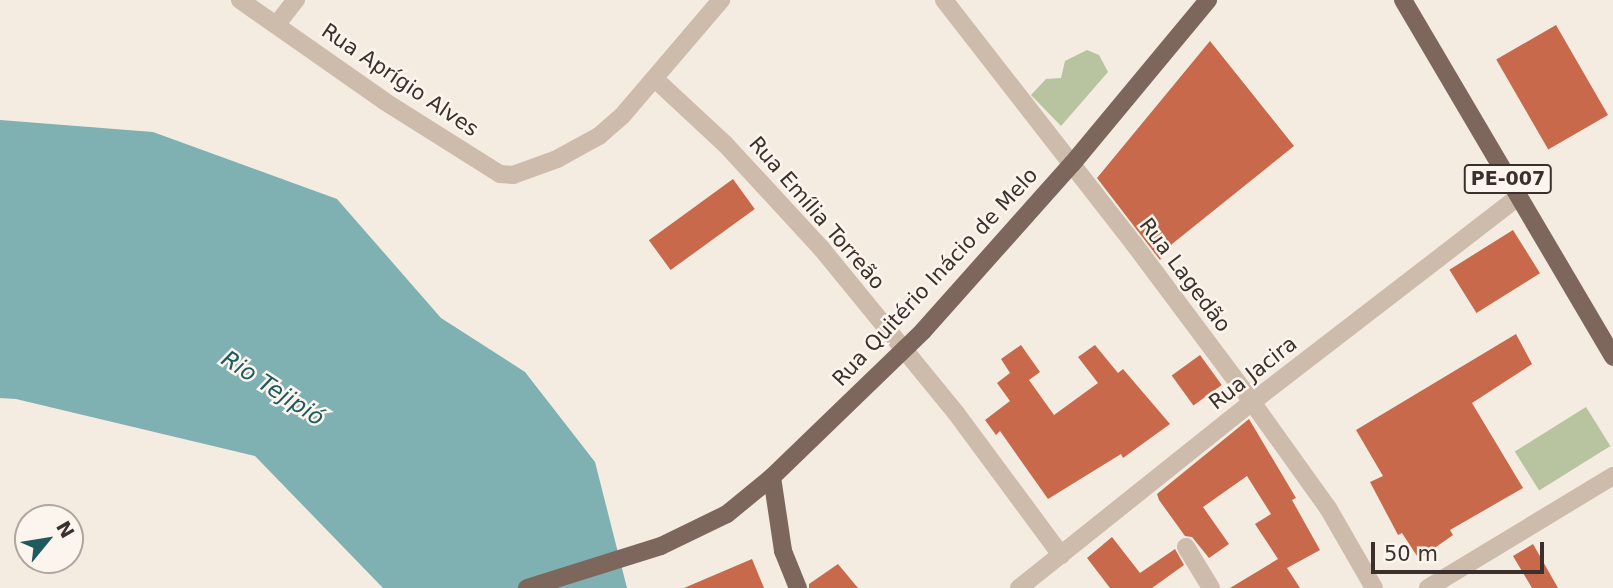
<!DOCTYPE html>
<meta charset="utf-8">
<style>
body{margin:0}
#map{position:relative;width:1613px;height:588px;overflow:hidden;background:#f4ebe1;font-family:"DejaVu Sans",sans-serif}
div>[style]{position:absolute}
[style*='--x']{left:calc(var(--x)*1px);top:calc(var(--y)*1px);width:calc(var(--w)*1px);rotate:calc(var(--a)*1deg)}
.green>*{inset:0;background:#b8c4a0;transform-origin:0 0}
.water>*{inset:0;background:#7fb0b2}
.building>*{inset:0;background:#c8694b;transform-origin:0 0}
.minor>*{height:18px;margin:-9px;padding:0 9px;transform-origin:9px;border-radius:9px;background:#cdbbac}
.major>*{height:18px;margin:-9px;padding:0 9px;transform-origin:9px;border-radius:9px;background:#7d675c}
span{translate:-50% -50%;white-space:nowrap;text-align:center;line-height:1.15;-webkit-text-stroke:5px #fbf5ee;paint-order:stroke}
.shield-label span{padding:2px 5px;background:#fbf5ee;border:2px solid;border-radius:5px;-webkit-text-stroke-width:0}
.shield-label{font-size:19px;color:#3b302b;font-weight:700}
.street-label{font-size:21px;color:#3b302b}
.water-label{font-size:23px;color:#1f5a5e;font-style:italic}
.north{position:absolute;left:14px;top:504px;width:70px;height:70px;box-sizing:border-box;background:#fbf5ee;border:2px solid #aea6a0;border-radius:50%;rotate:60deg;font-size:19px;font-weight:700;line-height:28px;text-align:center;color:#3b302b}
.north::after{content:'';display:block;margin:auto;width:24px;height:32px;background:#1f5a5e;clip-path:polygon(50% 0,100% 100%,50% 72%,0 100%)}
.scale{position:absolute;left:1371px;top:542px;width:173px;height:32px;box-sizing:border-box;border:4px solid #3b302b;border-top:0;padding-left:9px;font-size:21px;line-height:24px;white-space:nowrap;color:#3b302b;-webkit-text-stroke:5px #fbf5ee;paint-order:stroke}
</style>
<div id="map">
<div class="green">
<i style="clip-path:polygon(1087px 50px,1099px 55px,1108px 72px,1061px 126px,1031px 95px,1046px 79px,1061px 78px,1065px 61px)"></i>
<i style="left:1586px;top:407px;width:46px;height:84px;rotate:58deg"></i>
</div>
<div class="water">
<i style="clip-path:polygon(0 120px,153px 132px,337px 199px,441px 318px,525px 372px,595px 462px,627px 588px,383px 588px,255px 456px,16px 399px,0 398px)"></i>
</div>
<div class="building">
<i style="left:1556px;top:25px;width:104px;height:69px;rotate:60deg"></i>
<i style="clip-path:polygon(1210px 41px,1294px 146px,1172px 244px,1160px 260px,1097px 178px)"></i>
<i style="left:733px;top:179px;width:37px;height:104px;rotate:54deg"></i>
<i style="left:1513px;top:230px;width:51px;height:75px;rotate:58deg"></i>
<i style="clip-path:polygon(1516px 334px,1532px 364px,1472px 403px,1523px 488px,1450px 530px,1453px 535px,1419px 559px,1402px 533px,1398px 535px,1370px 482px,1383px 476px,1356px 430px)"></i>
<i style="clip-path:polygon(1021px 345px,1040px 372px,1029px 380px,1054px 415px,1098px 383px,1078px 357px,1095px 345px,1118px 373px,1123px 369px,1170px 424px,1123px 458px,1121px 454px,1048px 499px,1000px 431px,996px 435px,985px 420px,1010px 401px,997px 383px,1010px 373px,1001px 359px)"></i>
<i style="left:1200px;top:355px;width:37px;height:35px;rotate:54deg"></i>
<i style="clip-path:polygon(1249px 419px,1296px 498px,1292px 500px,1320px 550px,1287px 568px,1300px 588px,1230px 588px,1278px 559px,1255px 524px,1271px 514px,1247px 476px,1203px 507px,1229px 544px,1209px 558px,1192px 537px,1185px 536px,1159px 500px,1157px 494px)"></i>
<i style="clip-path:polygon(1112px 537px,1140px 573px,1175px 549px,1184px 565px,1152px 588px,1110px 588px,1087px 558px)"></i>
<i style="clip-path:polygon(1533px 544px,1558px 588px,1532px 588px,1513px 556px)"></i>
<i style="clip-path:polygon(752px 559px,764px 588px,684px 588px)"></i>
<i style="clip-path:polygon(838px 564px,858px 588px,809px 588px,809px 584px)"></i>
</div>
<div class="minor">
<i style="--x:240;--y:0;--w:176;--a:35"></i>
<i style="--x:384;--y:101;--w:137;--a:32.2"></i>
<i style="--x:500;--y:174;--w:13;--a:4"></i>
<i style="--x:513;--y:175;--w:47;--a:-20"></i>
<i style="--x:557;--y:159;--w:48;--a:-28.7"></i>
<i style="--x:599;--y:136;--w:30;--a:-41"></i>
<i style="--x:622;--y:116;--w:153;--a:-49.5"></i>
<i style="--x:944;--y:0;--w:309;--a:52.1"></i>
<i style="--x:1134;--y:244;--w:197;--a:53.2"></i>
<i style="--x:1252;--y:402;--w:130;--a:54.4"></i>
<i style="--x:1328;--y:508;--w:92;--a:60.1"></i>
<i style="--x:277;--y:24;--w:31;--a:-52"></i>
<i style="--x:655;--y:79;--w:96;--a:42.9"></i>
<i style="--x:725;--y:144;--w:142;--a:47.3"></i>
<i style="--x:821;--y:248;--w:213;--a:50.7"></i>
<i style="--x:956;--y:413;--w:177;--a:53.5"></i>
<i style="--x:1186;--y:547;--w:48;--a:58.6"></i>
<i style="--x:1019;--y:588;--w:298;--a:-38.6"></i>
<i style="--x:1252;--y:402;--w:336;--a:-37.6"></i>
<i style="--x:1428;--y:588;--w:216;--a:-31.2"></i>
</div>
<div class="major">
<i style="--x:1403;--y:0;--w:414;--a:59.5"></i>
<i style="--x:772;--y:477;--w:75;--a:81.5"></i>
<i style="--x:783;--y:551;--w:40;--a:68"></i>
<i style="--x:527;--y:588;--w:140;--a:-17.4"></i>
<i style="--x:661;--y:546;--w:73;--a:-25.9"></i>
<i style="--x:727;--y:514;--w:58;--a:-39.4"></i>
<i style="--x:772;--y:477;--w:210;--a:-44"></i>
<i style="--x:923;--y:331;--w:224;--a:-48.3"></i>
<i style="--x:1072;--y:164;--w:213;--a:-50.3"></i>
</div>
<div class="shield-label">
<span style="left:1508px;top:179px">PE-007</span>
</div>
<div class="street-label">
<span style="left:400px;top:80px;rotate:34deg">Rua Aprígio Alves</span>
<span style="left:817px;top:213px;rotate:49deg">Rua Emília Torreão</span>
<span style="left:1185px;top:275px;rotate:53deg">Rua Lagedão</span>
<span style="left:935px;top:277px;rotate:-47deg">Rua Quitério Inácio de Melo</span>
<span style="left:1253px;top:373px;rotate:-38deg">Rua Jacira</span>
</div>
<div class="water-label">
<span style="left:273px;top:388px;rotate:33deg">Rio Tejipió</span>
</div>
<div class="north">N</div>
<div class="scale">50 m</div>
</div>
